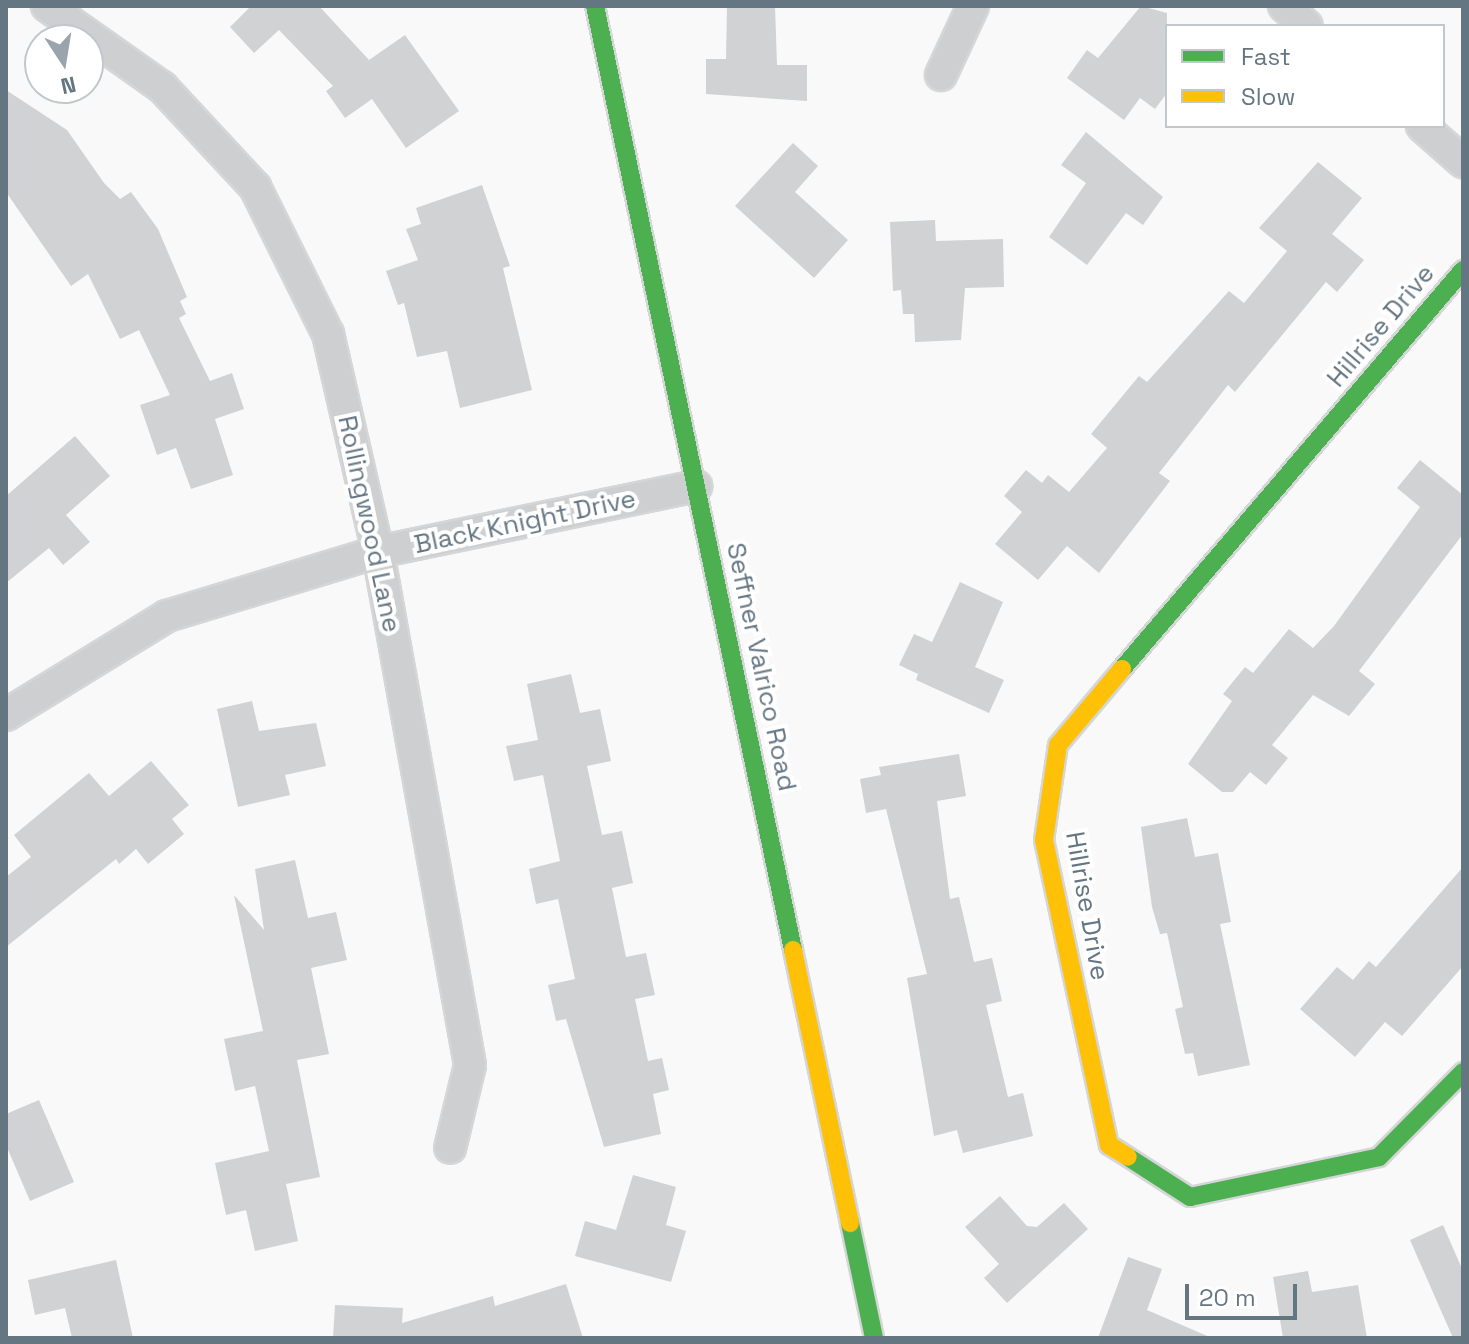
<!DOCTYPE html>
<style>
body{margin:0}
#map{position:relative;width:1469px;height:1344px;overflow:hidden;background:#f9f9f9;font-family:"Space Grotesk",sans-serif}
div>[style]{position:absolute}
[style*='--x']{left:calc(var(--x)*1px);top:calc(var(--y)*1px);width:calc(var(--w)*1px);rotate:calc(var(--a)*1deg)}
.building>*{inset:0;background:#d0d2d3}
.roads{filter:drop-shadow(2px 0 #d5d6d7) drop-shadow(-2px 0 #d5d6d7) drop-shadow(0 2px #d5d6d7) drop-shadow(0 -2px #d5d6d7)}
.street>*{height:30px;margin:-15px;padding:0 15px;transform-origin:15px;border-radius:15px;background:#cecfd0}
.fast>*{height:18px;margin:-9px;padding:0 9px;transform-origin:9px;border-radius:9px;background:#4caf50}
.slow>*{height:18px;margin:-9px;padding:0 9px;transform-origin:9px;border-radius:9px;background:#ffc107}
span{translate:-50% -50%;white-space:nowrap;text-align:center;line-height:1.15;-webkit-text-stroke:8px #fff;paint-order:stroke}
.street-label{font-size:26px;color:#657683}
.frame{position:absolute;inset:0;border:8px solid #657683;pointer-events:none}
.legend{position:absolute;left:1165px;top:24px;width:280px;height:104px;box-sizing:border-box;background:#fff;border:2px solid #c1c8cd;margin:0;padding:10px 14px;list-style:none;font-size:24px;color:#657683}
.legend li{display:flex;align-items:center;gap:16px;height:40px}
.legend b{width:40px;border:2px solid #c1c8cd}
.north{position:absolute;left:24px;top:24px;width:80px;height:80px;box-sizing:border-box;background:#fff;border:2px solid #c1c8cd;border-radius:50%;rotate:168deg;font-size:22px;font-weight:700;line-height:32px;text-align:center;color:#657683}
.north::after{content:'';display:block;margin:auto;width:28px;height:36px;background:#99a4ac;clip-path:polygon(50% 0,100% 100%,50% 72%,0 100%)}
.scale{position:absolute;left:1185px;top:1284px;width:112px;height:36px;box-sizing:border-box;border:4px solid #657683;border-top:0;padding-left:10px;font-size:24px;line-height:28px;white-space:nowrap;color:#657683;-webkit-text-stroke:6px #fff;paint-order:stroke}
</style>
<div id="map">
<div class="building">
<i style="clip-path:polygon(251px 6px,319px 6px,369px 60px,405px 35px,459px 111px,406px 148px,372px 99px,345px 118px,326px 91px,333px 86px,279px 30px,254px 53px,230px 27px)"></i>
<i style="clip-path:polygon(727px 6px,775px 6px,777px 65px,807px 65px,807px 101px,706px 94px,706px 59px,726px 59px)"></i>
<i style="clip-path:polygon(1141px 6px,1167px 13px,1167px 93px,1155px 109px,1140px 98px,1124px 120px,1067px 78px,1087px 50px,1098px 58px)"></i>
<i style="clip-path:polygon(6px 90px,67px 130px,104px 183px,120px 199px,131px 192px,158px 229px,187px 297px,180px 301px,186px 314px,179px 318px,210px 381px,232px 373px,244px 409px,215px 419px,233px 475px,191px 489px,176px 448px,157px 455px,140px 405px,170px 395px,139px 330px,120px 339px,88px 274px,71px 286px,6px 192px)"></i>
<i style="clip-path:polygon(1086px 132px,1163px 197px,1143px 225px,1126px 213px,1087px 265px,1049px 237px,1086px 183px,1061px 165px)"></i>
<i style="clip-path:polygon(793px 143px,818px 166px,795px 192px,848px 240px,814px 278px,735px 206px)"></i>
<i style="clip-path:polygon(1318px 162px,1362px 198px,1332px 234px,1364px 260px,1337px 292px,1326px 282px,1235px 392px,1228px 385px,1159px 473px,1170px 481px,1099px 573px,1067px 546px,1038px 580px,995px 544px,1022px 512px,1004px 496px,1026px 470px,1042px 483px,1048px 475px,1069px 492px,1107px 448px,1091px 434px,1139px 376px,1147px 382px,1229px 291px,1244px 303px,1287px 251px,1259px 228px)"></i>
<i style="clip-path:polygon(482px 185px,510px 266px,503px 268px,532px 390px,460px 408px,447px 351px,417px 357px,404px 303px,398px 305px,386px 271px,418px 260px,406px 229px,421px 224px,416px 208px)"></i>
<i style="clip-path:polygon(935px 220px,936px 241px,1003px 239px,1004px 287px,965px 288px,961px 340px,915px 342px,914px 314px,903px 314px,901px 290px,893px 291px,890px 222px)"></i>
<i style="clip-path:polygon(75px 436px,110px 476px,66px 515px,90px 542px,63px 565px,49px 548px,6px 583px,6px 496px)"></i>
<i style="clip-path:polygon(1420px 460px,1463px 495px,1463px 534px,1359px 671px,1375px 684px,1349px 716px,1313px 695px,1272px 745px,1288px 758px,1266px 785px,1250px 772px,1233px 792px,1222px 792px,1188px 764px,1232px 701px,1223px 694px,1245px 667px,1253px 673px,1289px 629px,1313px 648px,1334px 626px,1420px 507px,1397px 488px)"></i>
<i style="clip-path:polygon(960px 582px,1003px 602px,975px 667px,1004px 680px,989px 713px,916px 680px,918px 674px,899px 665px,914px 634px,932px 642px)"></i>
<i style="clip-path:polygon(571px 674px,580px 713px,600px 709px,611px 761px,587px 766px,602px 835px,622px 831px,633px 883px,612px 888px,626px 957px,646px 953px,655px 995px,635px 999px,648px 1061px,662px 1058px,669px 1090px,653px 1094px,661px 1134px,604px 1147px,566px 1019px,556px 1021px,548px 985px,575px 979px,558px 899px,536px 904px,529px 869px,560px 861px,543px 775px,514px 781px,506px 746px,538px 740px,527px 684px)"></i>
<i style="clip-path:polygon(252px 701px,259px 731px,316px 723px,326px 766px,285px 775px,290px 795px,238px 807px,217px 709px)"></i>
<i style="clip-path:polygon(959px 754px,966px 796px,937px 801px,950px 899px,959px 897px,974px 962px,992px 958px,1002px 1001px,986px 1005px,1008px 1097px,1023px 1093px,1033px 1136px,963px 1153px,957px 1130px,934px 1136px,907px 978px,927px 974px,886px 809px,866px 813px,860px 779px,881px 775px,879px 767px)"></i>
<i style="clip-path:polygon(151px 761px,189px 805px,172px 819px,184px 834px,148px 864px,136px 849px,119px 864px,116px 859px,6px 947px,6px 877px,31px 857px,14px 835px,89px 773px,109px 796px)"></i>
<i style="clip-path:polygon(1187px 818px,1195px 857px,1218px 853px,1231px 922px,1220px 924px,1250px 1065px,1198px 1076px,1193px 1053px,1185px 1054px,1175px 1009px,1183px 1007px,1167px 933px,1160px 934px,1152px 907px,1141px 827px)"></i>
<i style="clip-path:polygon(295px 860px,308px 918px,336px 912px,347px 960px,311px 968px,329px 1054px,297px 1060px,320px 1177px,286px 1184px,298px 1241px,255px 1251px,246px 1210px,226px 1215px,215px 1163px,269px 1151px,255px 1086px,235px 1091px,224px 1039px,263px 1031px,234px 895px,264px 930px,255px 869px)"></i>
<i style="clip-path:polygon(1463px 867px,1463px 966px,1402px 1036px,1385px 1022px,1355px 1057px,1300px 1009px,1337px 967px,1353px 980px,1369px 961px,1376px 967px)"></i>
<i style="clip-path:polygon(39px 1100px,74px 1182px,30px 1201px,6px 1145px,6px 1114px)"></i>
<i style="clip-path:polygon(633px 1175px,676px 1187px,666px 1225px,686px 1231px,671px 1282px,575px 1256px,585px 1221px,616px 1230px)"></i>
<i style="clip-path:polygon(1000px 1196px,1027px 1226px,1037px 1227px,1064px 1203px,1088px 1229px,1007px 1303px,984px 1278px,999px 1264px,965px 1227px)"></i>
<i style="clip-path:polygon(1443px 1225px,1463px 1271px,1463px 1338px,1453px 1338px,1410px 1240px)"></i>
<i style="clip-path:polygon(1128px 1257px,1162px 1269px,1147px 1310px,1212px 1338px,1098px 1338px)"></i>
<i style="clip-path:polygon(116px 1260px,133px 1338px,72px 1338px,65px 1308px,35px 1315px,28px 1280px)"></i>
<i style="clip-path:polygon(1308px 1271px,1312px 1292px,1358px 1285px,1367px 1338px,1283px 1338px,1273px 1277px)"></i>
<i style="clip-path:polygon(566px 1284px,583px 1338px,333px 1338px,335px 1305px,403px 1308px,402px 1323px,493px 1296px,495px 1306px)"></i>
</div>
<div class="roads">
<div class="street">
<i style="--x:47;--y:6;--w:141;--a:35.2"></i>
<i style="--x:162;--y:87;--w:137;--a:47.1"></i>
<i style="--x:255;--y:187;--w:164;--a:63.6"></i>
<i style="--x:328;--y:334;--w:224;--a:77.1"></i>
<i style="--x:378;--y:552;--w:521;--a:79.83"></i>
<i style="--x:470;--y:1065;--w:85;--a:103.5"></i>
<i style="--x:1284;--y:6;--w:30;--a:41"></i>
<i style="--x:941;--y:75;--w:76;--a:-65.1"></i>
<i style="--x:1422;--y:126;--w:55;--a:41.3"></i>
<i style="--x:6;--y:715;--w:189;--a:-31.6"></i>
<i style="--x:167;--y:616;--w:220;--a:-16.9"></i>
<i style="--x:378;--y:552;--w:325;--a:-11.7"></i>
</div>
<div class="fast">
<i style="--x:595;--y:6;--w:965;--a:78.15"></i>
<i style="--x:1122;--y:669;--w:525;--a:-49.48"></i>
<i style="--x:1128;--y:1157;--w:74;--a:32.8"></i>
<i style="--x:1190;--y:1197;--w:193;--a:-11.9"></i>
<i style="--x:1379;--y:1157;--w:120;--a:-45.3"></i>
<i style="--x:850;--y:1223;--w:117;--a:78.2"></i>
</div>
<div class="slow">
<i style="--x:1122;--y:669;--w:99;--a:130.1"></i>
<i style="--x:1058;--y:745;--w:96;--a:98.4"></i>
<i style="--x:1044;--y:840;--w:312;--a:78"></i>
<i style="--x:1109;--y:1145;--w:22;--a:32"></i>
<i style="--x:793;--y:950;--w:279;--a:78.2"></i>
</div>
</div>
<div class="street-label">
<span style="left:1381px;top:326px;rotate:-50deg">Hillrise Drive</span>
<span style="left:525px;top:522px;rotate:-12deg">Black Knight Drive</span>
<span style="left:369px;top:524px;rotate:78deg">Rollingwood Lane</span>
<span style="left:761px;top:667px;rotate:78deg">Seffner Valrico Road</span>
<span style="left:1087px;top:906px;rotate:80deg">Hillrise Drive</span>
</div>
<div class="frame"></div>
<ul class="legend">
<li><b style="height:10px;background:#4caf50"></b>Fast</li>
<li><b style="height:10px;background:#ffc107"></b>Slow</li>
</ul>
<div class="north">N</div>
<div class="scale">20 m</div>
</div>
